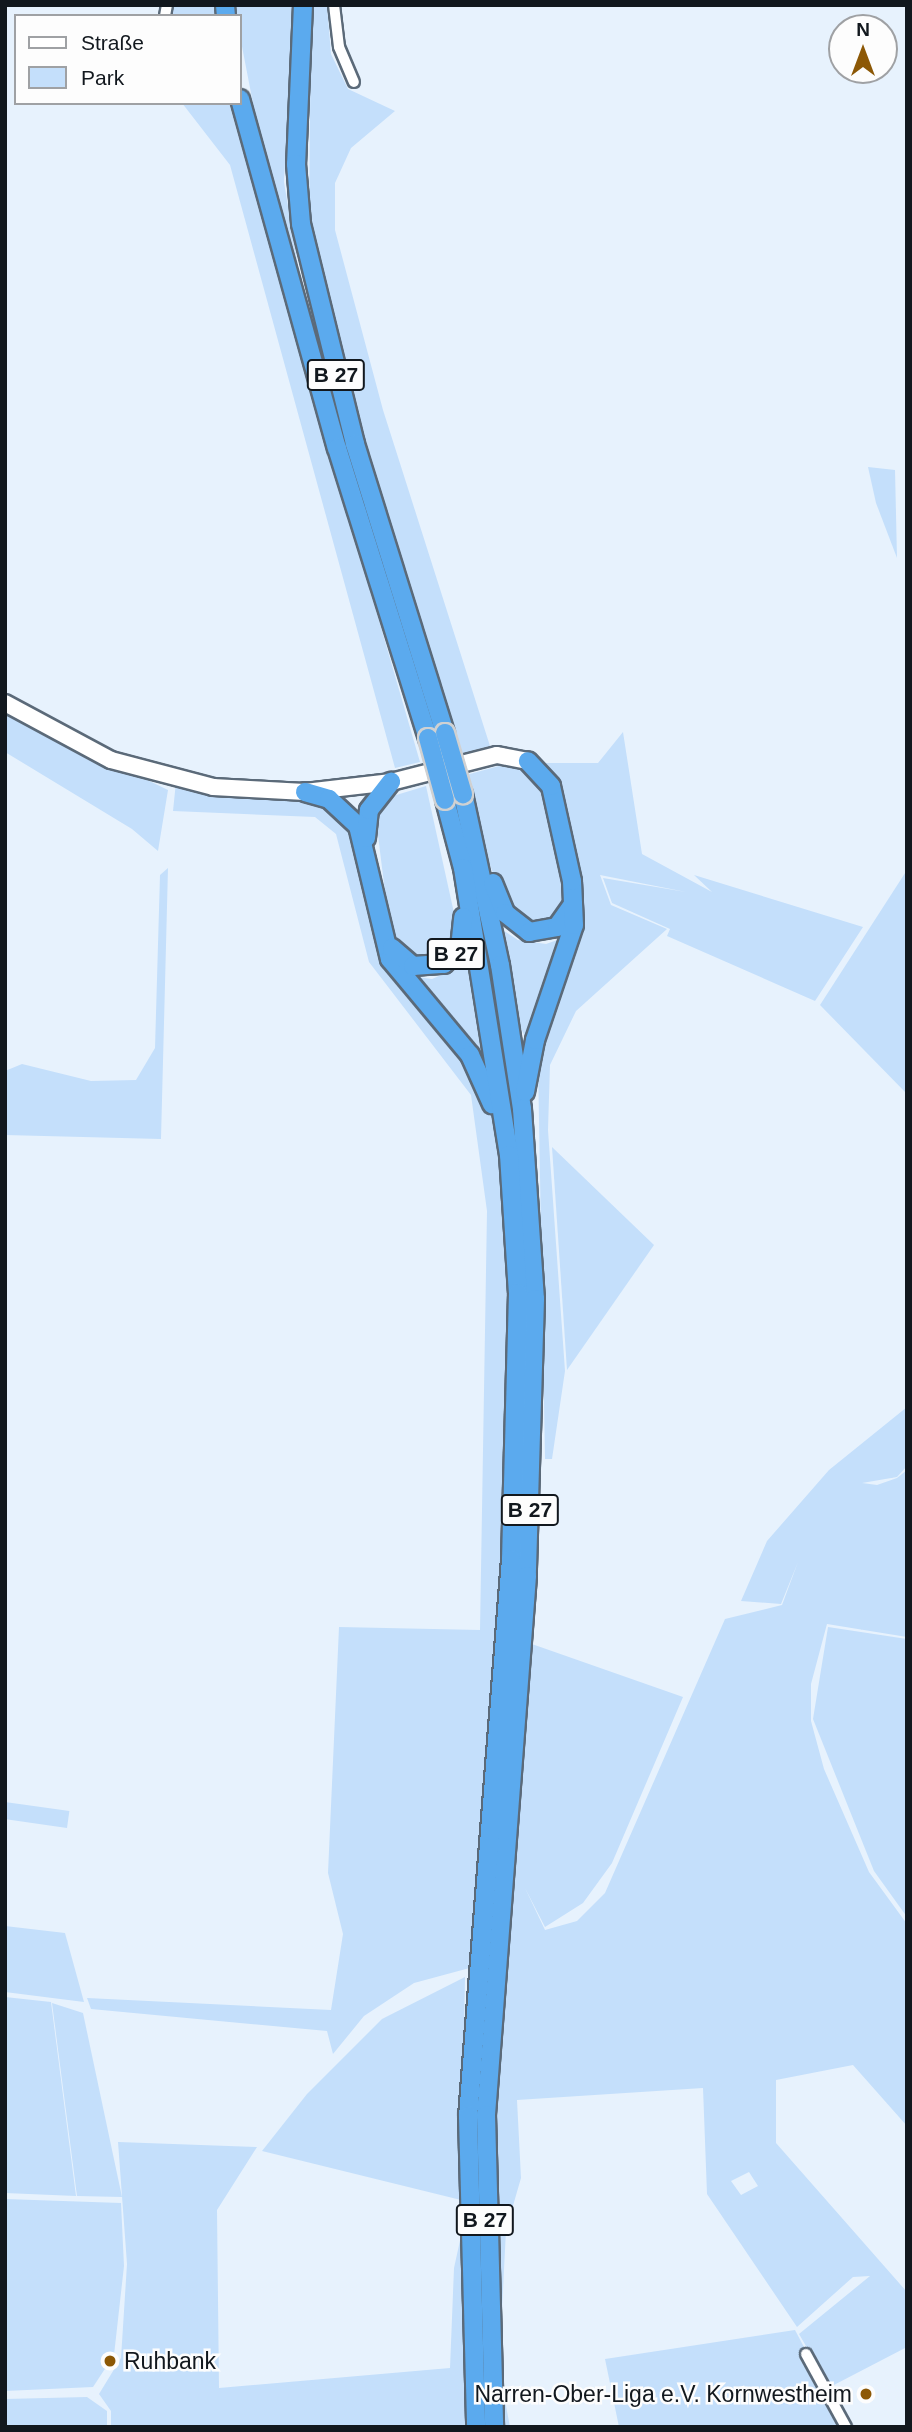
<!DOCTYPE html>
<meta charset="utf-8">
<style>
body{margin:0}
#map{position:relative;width:912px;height:2432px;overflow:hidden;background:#e7f2fd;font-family:Arial,sans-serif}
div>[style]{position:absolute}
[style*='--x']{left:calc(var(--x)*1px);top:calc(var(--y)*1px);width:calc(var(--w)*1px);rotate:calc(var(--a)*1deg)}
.green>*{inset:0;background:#c4dffb;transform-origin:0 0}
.roads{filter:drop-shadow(2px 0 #5b6a79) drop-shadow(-2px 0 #5b6a79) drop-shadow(0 2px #5b6a79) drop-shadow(0 -2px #5b6a79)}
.minor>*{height:10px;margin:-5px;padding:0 5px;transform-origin:5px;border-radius:5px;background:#fff}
.secondary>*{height:16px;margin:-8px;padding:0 8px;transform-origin:8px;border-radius:8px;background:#fff}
.trunk>*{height:18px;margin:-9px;padding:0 9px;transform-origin:9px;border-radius:9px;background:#5baaee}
.bridges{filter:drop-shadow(2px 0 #d0d1d2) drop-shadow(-2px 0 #d0d1d2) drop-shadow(0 2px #d0d1d2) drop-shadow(0 -2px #d0d1d2)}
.trunk-bridge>*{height:18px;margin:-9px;padding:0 9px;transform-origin:9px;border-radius:9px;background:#5baaee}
.dots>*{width:19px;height:19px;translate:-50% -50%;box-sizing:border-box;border:4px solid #fdfdfd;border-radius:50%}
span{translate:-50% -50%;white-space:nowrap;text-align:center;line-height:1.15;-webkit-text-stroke:5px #fdfdfd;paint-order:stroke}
.shield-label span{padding:2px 5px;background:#fdfdfd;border:2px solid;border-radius:5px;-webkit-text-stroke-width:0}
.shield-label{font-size:21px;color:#12181e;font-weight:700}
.poi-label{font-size:23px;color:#12181e}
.left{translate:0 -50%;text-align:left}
.right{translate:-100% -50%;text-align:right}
.frame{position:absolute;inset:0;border:7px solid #12181e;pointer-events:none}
.legend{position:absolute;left:14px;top:14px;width:228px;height:91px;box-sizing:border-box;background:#fdfdfd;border:2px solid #9fa1a4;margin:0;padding:9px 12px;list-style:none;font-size:21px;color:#12181e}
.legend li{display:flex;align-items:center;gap:14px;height:35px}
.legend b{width:35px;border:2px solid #9fa1a4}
.north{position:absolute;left:828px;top:14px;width:70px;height:70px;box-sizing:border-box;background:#fdfdfd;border:2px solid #9fa1a4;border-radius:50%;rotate:0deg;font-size:19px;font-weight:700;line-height:28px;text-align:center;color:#12181e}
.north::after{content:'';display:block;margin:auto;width:24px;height:32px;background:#8c5806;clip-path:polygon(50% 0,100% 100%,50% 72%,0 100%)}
</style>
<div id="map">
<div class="green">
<i style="left:173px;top:5px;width:42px;height:11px"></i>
<i style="clip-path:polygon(234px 5px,293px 5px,284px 182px,305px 308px,262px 150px)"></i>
<i style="clip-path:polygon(311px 5px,327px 5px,331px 54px,348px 89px,395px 111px,351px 148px,335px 183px,335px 230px,383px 410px,490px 746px,458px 755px,339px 367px,309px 232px)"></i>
<i style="clip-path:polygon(182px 103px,229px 103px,420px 762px,395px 768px,230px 165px)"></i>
<i style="clip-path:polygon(868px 467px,895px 470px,897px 558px,876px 503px)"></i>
<i style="clip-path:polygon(5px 711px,168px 790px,158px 851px,132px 829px,5px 752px)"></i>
<i style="clip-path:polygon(623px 732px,642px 854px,712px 892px,694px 875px,863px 927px,815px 1001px,667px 936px,670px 929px,612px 903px,603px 878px,686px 892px,600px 875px,611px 905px,667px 929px,576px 1011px,550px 1065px,548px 1130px,565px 1371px,552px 1459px,545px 1459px,538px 1063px,578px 941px,583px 900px,562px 797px,544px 763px,598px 763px)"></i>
<i style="clip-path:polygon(499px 766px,532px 771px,546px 795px,565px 900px,556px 920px,526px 925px,506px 908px,490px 865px,466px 775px)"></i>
<i style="clip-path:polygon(176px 782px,305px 792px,358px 826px,384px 939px,489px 1090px,509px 1155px,517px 1423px,477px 1966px,414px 1983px,364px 2016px,333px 2054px,327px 2031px,91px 2009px,87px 1998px,331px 2010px,343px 1934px,328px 1873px,339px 1627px,480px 1630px,487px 1211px,471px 1095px,369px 962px,336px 834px,315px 817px,173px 811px)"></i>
<i style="clip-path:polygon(426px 786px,456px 922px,449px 954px,427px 963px,405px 954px,390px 932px,376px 819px,393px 796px)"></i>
<i style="clip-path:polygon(168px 868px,161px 1139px,5px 1135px,5px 1071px,22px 1064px,91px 1081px,136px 1080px,155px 1048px,160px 875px)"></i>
<i style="clip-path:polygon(907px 870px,907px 1094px,820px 1005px)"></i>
<i style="clip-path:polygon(501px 929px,518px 940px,546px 944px,566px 937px,527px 1041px,517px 1020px)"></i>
<i style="clip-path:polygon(463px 957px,475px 980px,491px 1080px,409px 976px,432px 979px,453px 970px)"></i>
<i style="clip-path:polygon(552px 1147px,654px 1245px,567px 1370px)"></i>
<i style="clip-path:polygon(evenodd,907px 1407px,907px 1466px,897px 1477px,862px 1483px,877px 1485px,897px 1478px,907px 1470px,907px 1637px,827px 1624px,811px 1684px,811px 1721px,824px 1769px,869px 1872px,907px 1924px,907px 2126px,853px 2065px,776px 2080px,776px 2143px,907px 2292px,907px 2347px,830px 2387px,799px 2334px,870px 2276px,853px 2277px,797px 2327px,707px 2194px,703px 2088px,517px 2100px,521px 2178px,506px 2230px,499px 2369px,510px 2427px,494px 2427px,485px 2235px,504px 1842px,526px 1707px,529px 1643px,683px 1697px,612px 1863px,583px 1903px,545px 1927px,525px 1888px,545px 1930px,577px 1921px,605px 1893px,725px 1619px,782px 1605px,798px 1562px,781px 1604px,741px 1601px,767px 1541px,829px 1470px,907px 1407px,749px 2172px,758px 2186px,741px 2195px,731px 2181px,749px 2172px)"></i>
<i style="clip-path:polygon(828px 1627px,907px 1639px,907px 1917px,874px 1871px,813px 1719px)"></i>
<i style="left:5px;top:1802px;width:65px;height:17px;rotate:8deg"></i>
<i style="clip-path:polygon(5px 1926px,65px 1933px,84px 2002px,5px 1992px)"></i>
<i style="clip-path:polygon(465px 1977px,461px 2200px,262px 2151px,307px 2094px,382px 2019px)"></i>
<i style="clip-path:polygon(5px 1997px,51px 2002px,76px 2196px,5px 2193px)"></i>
<i style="clip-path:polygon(52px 2003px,83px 2013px,122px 2197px,77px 2196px)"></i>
<i style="clip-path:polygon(118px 2142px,257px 2147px,217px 2210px,219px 2388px,450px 2368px,454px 2268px,468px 2204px,476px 2427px,111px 2427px,111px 2411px,99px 2394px,121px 2358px,127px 2264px)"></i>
<i style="clip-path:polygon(5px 2199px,121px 2203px,124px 2266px,114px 2355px,93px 2387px,5px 2391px)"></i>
<i style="clip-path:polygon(795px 2330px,846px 2427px,619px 2427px,605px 2359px)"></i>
<i style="clip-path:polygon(87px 2397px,107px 2411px,107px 2427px,5px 2427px,5px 2399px)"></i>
</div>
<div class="roads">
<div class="minor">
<i style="--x:334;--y:5;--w:42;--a:83.2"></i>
<i style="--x:339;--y:47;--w:38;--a:67"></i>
<i style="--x:165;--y:16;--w:11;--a:-80"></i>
<i style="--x:806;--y:2354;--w:83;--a:61.3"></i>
</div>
<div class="secondary">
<i style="--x:5;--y:703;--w:120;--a:28.3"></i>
<i style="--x:111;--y:760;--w:106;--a:14.8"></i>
<i style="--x:213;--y:787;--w:92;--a:3.1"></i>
<i style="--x:305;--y:792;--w:87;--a:-6.6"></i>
<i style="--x:391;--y:782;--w:109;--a:-14.3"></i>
<i style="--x:497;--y:755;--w:32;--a:11"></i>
</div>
<div class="trunk">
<i style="--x:225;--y:5;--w:11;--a:85"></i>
<i style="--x:303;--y:5;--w:159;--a:92.5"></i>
<i style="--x:296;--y:164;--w:60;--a:85.2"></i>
<i style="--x:301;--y:224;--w:227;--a:76.2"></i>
<i style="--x:355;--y:444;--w:303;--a:72.7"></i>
<i style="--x:240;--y:99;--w:362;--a:74.5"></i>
<i style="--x:337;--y:448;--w:304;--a:72.6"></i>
<i style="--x:305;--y:792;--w:25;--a:16"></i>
<i style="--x:329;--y:799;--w:40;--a:43"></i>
<i style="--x:358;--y:826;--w:137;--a:76.5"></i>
<i style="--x:390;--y:959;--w:125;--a:50.2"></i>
<i style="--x:470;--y:1055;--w:54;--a:65.8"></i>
<i style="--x:463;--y:794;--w:175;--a:77.8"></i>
<i style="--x:500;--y:965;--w:146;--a:81.3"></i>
<i style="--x:522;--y:1109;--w:190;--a:86.1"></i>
<i style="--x:535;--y:1299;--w:277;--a:91.7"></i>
<i style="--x:527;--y:1576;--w:541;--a:94.35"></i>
<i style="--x:486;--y:2115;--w:312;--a:88.5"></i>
<i style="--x:445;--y:800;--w:70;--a:75.2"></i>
<i style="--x:463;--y:868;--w:291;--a:80.9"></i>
<i style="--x:509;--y:1155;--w:138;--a:86.3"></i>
<i style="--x:518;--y:1293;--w:266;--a:91.5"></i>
<i style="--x:511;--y:1559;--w:559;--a:94.41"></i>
<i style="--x:468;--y:2116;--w:311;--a:88.5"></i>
<i style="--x:366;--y:838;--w:28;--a:-84"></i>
<i style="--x:369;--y:810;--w:36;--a:-52"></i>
<i style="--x:493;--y:883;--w:32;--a:68"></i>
<i style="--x:505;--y:913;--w:31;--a:38"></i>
<i style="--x:529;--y:932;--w:28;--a:-10"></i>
<i style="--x:557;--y:927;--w:28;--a:-55"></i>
<i style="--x:392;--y:948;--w:28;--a:41"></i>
<i style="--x:413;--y:966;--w:31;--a:-4"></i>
<i style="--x:444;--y:964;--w:23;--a:-45"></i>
<i style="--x:460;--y:948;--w:31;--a:-84"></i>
<i style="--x:525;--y:1092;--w:53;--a:-79.1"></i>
<i style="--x:535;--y:1040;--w:121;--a:-71.3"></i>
<i style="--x:574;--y:925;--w:44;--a:-92.6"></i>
<i style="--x:572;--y:881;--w:97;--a:-102.5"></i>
<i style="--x:551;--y:786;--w:34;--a:-133"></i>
</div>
</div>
<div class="bridges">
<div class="trunk-bridge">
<i style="--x:445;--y:733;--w:64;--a:73.6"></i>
<i style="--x:428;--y:738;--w:64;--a:74.7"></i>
</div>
</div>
<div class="dots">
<i style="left:110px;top:2361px;background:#8c5806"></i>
<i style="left:866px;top:2394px;background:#8c5806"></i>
</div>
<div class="shield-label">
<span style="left:336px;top:375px">B 27</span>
<span style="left:456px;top:954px">B 27</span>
<span style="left:530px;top:1510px">B 27</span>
<span style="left:485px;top:2220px">B 27</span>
</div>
<div class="poi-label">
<span class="left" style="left:124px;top:2361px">Ruhbank</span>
<span class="right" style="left:852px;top:2394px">Narren-Ober-Liga e.V. Kornwestheim</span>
</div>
<div class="frame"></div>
<ul class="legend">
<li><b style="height:9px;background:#fff"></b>Straße</li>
<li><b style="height:19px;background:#c4dffb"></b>Park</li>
</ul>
<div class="north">N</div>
</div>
